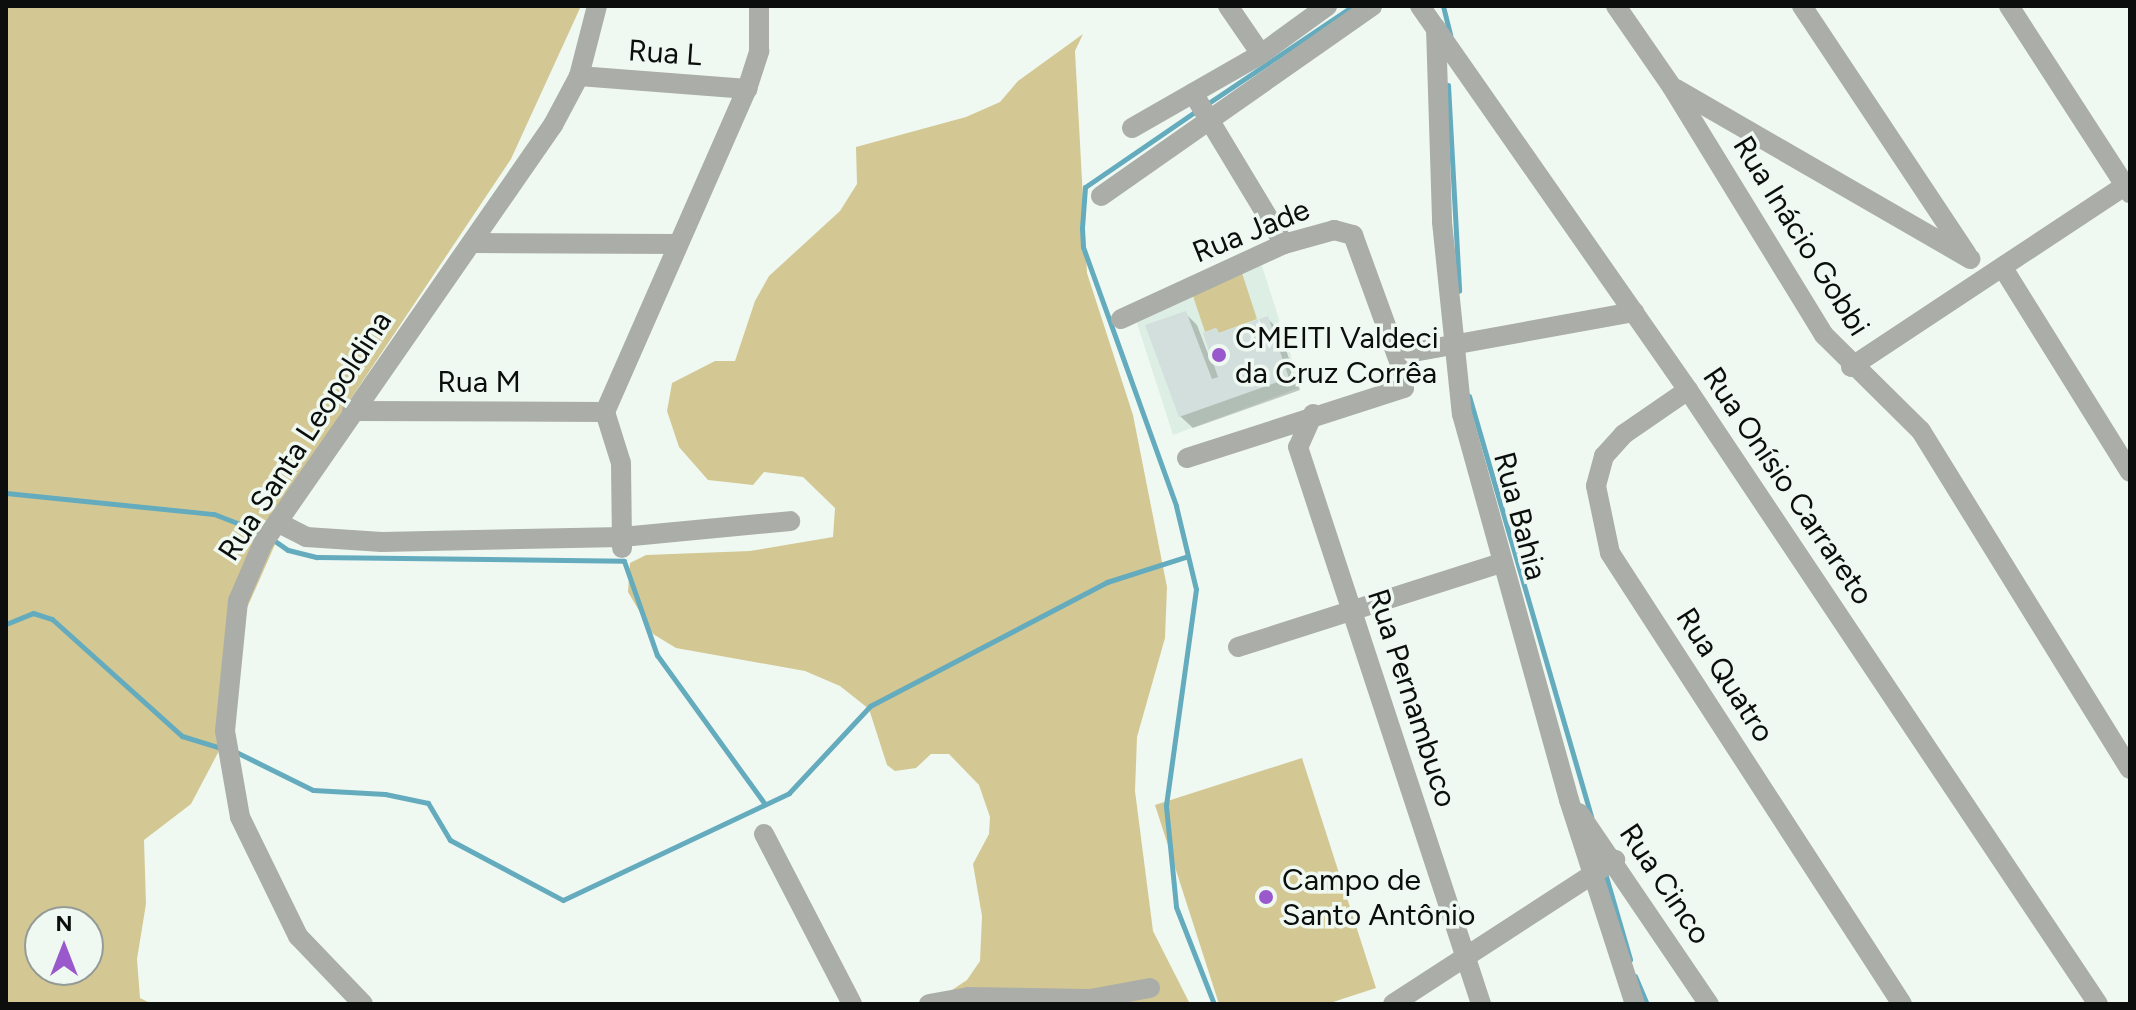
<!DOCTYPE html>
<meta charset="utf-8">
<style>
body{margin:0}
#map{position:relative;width:2136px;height:1010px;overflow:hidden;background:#eff9f2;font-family:Figtree,sans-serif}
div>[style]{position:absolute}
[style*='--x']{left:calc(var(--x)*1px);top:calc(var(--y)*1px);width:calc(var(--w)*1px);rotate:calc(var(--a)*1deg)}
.built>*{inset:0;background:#ddeee4}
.green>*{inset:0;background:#d3c893}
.shadow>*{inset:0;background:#0003}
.stream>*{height:5px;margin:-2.5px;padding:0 2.5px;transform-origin:2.5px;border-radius:2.5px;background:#65abbe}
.building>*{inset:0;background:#d2dfdd}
.minor>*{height:20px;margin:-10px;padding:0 10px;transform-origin:10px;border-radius:10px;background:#abada9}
.dots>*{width:22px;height:22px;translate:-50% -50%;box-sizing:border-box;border:4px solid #eff9f2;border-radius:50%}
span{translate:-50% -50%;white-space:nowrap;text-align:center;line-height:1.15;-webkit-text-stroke:7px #eff9f2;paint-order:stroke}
.street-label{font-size:30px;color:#0b0e0c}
.poi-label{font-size:30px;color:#0b0e0c}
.left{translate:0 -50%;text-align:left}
.frame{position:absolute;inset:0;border:8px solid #0b0e0c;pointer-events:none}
.north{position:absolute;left:24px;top:906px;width:80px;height:80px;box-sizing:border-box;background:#eff9f2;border:2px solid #949b96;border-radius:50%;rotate:0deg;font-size:22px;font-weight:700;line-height:32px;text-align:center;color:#0b0e0c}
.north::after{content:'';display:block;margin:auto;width:28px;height:36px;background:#9a58cd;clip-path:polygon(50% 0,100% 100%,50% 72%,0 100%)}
</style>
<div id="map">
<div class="built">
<i style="clip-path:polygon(1261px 263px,1301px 387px,1173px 435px,1137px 323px)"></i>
</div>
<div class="green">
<i style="clip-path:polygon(evenodd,6px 6px,581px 6px,511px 159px,338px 418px,291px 508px,229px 649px,220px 749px,191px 804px,144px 840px,146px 904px,137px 959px,140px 998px,152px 1004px,6px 1004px,6px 6px,40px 922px,88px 922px,88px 970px,40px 970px,40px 922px)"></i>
<i style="clip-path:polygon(1083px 34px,1075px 51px,1087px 273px,1133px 415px,1167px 587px,1165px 638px,1137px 737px,1135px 791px,1153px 931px,1190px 1004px,931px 1004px,967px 980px,980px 961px,982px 916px,973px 864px,989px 834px,990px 817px,979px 785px,949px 754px,931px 754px,916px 768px,895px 771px,887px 765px,869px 709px,840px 686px,805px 671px,676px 648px,653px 634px,628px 592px,630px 563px,646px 555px,750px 551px,833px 537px,835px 508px,803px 477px,764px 472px,753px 485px,708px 480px,679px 447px,667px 411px,672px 383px,715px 361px,735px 361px,755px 301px,769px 276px,840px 211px,857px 184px,856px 147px,966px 117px,1000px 102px,1018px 81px)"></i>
<i style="clip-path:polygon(1242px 273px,1257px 319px,1219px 333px,1216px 328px,1205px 332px,1193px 296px)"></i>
<i style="clip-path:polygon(1302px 758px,1376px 988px,1327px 1004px,1219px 1004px,1155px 805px)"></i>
</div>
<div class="shadow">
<i style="clip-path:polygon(1185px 313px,1197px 325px,1208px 354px,1221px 335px,1267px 318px,1279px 330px,1300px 390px,1193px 428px,1180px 416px)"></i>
</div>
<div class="stream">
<i style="--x:1443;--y:6;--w:30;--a:76"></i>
<i style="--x:1448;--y:85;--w:206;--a:86.9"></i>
<i style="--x:1207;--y:104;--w:176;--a:-33.9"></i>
<i style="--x:1199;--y:109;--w:138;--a:145.6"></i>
<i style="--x:1085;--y:187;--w:41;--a:94.2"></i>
<i style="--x:1082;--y:228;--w:19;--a:87"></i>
<i style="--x:1083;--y:247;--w:275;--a:70.2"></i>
<i style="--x:1176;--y:506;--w:85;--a:76.5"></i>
<i style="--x:1196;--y:589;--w:219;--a:97.9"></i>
<i style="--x:1166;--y:806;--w:101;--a:84.3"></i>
<i style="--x:1176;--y:907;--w:104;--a:68.6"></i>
<i style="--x:1469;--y:396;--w:438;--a:73.8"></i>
<i style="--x:6;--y:493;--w:209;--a:5.8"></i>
<i style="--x:214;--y:514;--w:53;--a:21.2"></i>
<i style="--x:272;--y:539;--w:19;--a:35"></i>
<i style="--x:288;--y:550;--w:30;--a:14"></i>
<i style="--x:317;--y:557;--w:307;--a:0.7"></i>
<i style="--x:624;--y:561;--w:100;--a:70.7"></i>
<i style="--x:657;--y:655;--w:184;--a:54.1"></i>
<i style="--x:6;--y:624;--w:29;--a:-22"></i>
<i style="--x:33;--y:613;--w:20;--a:18"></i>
<i style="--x:52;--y:619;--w:175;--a:42"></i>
<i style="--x:182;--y:736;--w:41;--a:17.1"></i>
<i style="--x:234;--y:751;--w:88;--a:26.3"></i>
<i style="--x:313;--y:790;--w:72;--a:3.2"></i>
<i style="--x:385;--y:794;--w:44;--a:11.8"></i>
<i style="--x:428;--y:803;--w:43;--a:59.3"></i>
<i style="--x:450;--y:840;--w:128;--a:28"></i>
<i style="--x:563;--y:900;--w:250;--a:-25.3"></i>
<i style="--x:789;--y:793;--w:119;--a:-47"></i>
<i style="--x:870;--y:706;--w:267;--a:-27.6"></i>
<i style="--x:1107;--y:582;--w:85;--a:-17.8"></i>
<i style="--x:1605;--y:873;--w:90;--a:73.8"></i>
<i style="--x:1635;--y:976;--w:30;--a:67"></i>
</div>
<div class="building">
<i style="clip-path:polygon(1186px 311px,1212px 379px,1218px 377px,1203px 333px,1216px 328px,1219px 333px,1268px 316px,1289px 378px,1179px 417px,1145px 325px)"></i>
</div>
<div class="minor">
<i style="--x:1228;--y:6;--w:58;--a:55.5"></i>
<i style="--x:1420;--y:6;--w:468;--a:55.1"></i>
<i style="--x:1688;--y:390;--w:738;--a:56.27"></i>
<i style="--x:1616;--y:6;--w:98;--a:55.3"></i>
<i style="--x:1672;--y:87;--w:291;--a:58.5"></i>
<i style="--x:1824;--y:335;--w:136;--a:44.7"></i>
<i style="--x:1921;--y:431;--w:397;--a:58.3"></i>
<i style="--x:1802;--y:6;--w:298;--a:56.4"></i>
<i style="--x:2009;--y:6;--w:223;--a:57.1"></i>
<i style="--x:1436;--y:28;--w:194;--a:88.2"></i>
<i style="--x:1442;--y:222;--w:193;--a:84.1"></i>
<i style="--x:1462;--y:414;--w:401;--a:74.5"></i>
<i style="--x:1569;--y:800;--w:214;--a:72.1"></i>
<i style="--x:579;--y:76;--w:169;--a:4.4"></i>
<i style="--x:1676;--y:89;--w:340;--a:30"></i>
<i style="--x:1193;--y:93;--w:176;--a:58.9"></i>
<i style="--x:1132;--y:128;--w:149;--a:-29.8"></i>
<i style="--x:1261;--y:54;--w:82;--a:-36"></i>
<i style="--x:1101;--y:196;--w:331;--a:-35"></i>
<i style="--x:473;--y:243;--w:205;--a:0.3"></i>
<i style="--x:2003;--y:268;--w:240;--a:58.1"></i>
<i style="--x:1121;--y:319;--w:179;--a:-24.7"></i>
<i style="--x:1284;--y:244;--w:52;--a:-15.6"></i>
<i style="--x:1334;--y:230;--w:20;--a:15"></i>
<i style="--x:1353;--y:235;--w:149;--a:70"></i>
<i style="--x:1404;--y:375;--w:13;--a:90"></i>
<i style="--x:1404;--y:388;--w:228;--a:162.1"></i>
<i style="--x:1397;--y:355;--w:241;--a:-10.3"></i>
<i style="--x:1851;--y:367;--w:335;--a:-33.5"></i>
<i style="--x:1688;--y:390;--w:78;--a:145.5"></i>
<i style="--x:1624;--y:434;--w:30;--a:132"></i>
<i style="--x:1604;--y:456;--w:31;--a:105"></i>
<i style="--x:1596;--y:486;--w:68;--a:78.2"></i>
<i style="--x:1610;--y:553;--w:537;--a:57.08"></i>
<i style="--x:352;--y:411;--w:253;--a:0.2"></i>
<i style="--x:605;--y:412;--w:353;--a:-66.3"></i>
<i style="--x:747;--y:89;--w:40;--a:-72"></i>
<i style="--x:759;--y:51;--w:45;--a:-90"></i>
<i style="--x:605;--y:412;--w:53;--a:72.6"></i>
<i style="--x:621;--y:463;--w:85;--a:89.3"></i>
<i style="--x:1313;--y:414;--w:36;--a:114"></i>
<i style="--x:1298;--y:447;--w:586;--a:71.81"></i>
<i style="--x:277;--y:522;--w:33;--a:27"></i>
<i style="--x:306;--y:537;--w:76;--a:3.8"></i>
<i style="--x:382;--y:542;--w:240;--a:-1.2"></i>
<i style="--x:622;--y:537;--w:169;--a:-5.4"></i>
<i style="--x:1238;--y:647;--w:276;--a:-17.7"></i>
<i style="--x:1579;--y:813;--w:231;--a:55.8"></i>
<i style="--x:764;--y:834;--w:191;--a:62.6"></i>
<i style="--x:363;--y:1004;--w:94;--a:-133.7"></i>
<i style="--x:298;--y:936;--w:132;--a:-116"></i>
<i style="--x:240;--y:817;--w:87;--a:-99.9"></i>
<i style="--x:225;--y:731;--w:131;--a:-84.3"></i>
<i style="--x:238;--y:601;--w:63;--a:-66.7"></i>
<i style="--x:263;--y:543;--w:509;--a:-55.25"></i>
<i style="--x:553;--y:125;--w:55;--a:-62"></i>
<i style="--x:579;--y:76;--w:72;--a:-75.6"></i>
<i style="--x:929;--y:1004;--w:40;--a:-10"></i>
<i style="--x:968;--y:997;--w:122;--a:0.9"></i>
<i style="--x:1090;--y:999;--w:61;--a:-10.4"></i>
<i style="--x:1393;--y:1004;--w:265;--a:-33"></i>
</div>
<div class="dots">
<i style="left:1219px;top:355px;background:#9a58cd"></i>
<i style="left:1266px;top:897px;background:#9a58cd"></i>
</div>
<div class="street-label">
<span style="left:665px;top:53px;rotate:4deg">Rua L</span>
<span style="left:1251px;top:231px;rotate:-22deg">Rua Jade</span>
<span style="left:1801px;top:236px;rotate:58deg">Rua Inácio Gobbi</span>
<span style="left:479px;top:382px">Rua M</span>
<span style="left:305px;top:436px;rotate:-57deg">Rua Santa Leopoldina</span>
<span style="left:1788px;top:486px;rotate:56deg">Rua Onísio Carrareto</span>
<span style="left:1520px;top:516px;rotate:75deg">Rua Bahia</span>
<span style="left:1725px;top:675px;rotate:57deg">Rua Quatro</span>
<span style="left:1412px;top:698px;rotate:72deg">Rua Pernambuco</span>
<span style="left:1665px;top:884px;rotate:56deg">Rua Cinco</span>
</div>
<div class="poi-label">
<span class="left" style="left:1235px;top:355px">CMEITI Valdeci<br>da Cruz Corrêa</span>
<span class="left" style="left:1282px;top:897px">Campo de<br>Santo Antônio</span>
</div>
<div class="frame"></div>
<div class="north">N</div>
</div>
